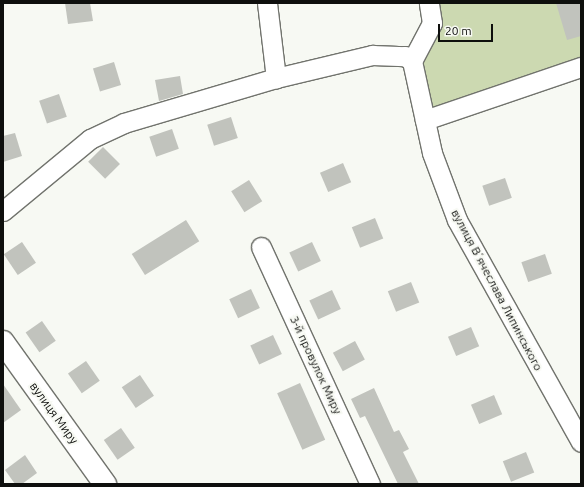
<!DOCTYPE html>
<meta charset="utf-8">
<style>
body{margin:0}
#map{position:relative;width:584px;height:487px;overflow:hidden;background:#f7f9f3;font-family:Ubuntu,sans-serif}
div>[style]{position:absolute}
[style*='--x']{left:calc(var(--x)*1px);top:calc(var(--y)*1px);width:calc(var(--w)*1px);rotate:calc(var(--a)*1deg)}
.green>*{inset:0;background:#ccd9b1}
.building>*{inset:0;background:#c1c3bd;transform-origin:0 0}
.roads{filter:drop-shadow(1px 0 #71736d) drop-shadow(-1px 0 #71736d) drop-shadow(0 1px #71736d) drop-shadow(0 -1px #71736d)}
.minor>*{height:19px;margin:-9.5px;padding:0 9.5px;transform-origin:9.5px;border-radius:9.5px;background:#fff}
.tertiary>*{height:22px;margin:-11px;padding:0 11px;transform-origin:11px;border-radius:11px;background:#fff}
span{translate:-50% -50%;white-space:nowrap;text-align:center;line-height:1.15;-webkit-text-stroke:4px #f7f9f3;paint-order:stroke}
.street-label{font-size:12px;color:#0e0f0d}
.frame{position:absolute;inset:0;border:4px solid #0e0f0d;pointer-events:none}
.scale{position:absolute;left:438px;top:24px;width:55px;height:18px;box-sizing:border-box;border:2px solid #0e0f0d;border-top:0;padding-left:5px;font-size:12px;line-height:14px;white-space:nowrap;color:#0e0f0d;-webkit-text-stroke:3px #f7f9f3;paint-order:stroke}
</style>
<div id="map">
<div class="green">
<i style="clip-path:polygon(429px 3px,581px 3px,581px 67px,425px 120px,412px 61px)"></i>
</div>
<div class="building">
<i style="clip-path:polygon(65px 3px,90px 3px,93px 21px,68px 24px)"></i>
<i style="clip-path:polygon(556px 3px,581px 3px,581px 36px,567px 40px)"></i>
<i style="left:114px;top:62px;width:24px;height:22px;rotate:73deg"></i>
<i style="clip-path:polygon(180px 76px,183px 94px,159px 101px,155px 80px)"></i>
<i style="left:59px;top:94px;width:24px;height:21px;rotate:71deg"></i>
<i style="left:231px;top:117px;width:22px;height:25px;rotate:72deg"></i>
<i style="left:172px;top:129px;width:21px;height:24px;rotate:71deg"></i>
<i style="clip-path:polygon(15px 133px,22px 156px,3px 162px,3px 136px)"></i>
<i style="left:103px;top:147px;width:24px;height:21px;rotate:45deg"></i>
<i style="left:343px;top:163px;width:21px;height:25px;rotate:67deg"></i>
<i style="left:505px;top:178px;width:21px;height:24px;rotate:71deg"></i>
<i style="left:249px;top:180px;width:25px;height:21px;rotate:58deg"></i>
<i style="left:375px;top:218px;width:22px;height:25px;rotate:68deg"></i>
<i style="left:186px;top:220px;width:25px;height:64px;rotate:58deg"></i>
<i style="left:22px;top:242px;width:25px;height:22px;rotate:56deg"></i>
<i style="left:312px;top:242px;width:21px;height:25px;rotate:65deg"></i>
<i style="left:545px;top:254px;width:21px;height:25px;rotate:71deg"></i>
<i style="left:411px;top:282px;width:22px;height:25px;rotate:68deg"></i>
<i style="left:251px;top:289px;width:21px;height:24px;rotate:65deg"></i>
<i style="left:332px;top:290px;width:21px;height:25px;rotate:65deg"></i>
<i style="left:42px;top:321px;width:24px;height:20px;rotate:55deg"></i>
<i style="left:471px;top:327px;width:21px;height:25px;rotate:67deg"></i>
<i style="left:273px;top:335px;width:21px;height:25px;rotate:65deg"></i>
<i style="left:355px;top:341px;width:21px;height:25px;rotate:62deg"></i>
<i style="left:86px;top:361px;width:24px;height:22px;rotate:55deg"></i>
<i style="left:140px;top:375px;width:25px;height:22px;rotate:56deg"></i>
<i style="left:300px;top:383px;width:62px;height:25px;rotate:66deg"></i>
<i style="clip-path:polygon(3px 384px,21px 410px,3px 423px)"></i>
<i style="clip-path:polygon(374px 388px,394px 432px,399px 430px,409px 449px,403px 452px,419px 484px,398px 484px,365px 416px,360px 418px,351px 399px)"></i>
<i style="left:494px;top:395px;width:21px;height:25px;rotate:67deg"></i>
<i style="left:121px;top:428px;width:24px;height:21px;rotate:55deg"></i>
<i style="left:526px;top:452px;width:22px;height:25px;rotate:68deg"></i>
<i style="clip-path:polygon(25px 455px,37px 473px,22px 484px,15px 484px,5px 470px)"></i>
</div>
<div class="roads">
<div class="minor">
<i style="--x:267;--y:3;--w:76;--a:83.2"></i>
<i style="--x:276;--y:78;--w:99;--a:-13.5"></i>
<i style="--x:372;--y:55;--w:33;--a:2"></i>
<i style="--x:405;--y:56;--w:9;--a:36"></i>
<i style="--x:412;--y:61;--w:94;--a:77.7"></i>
<i style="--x:432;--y:153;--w:72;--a:69.5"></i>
<i style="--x:457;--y:220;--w:254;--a:60.8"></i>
<i style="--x:412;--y:61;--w:43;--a:-62.2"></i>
<i style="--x:432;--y:23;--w:20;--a:-99"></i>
<i style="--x:425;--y:120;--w:165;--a:-18.8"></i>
<i style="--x:3;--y:211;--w:113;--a:-39.6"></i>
<i style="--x:90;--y:139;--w:38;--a:-25"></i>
<i style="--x:124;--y:123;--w:159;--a:-16.5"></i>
<i style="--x:261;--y:247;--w:261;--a:65.3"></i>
</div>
<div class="tertiary">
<i style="--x:3;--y:342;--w:175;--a:54.3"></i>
</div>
</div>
<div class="street-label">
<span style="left:497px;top:290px;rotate:62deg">вулиця Вʼячеслава Липинського</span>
<span style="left:316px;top:365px;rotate:65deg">3-й провулок Миру</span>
<span style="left:54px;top:413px;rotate:54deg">вулиця Миру</span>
</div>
<div class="frame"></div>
<div class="scale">20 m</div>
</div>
